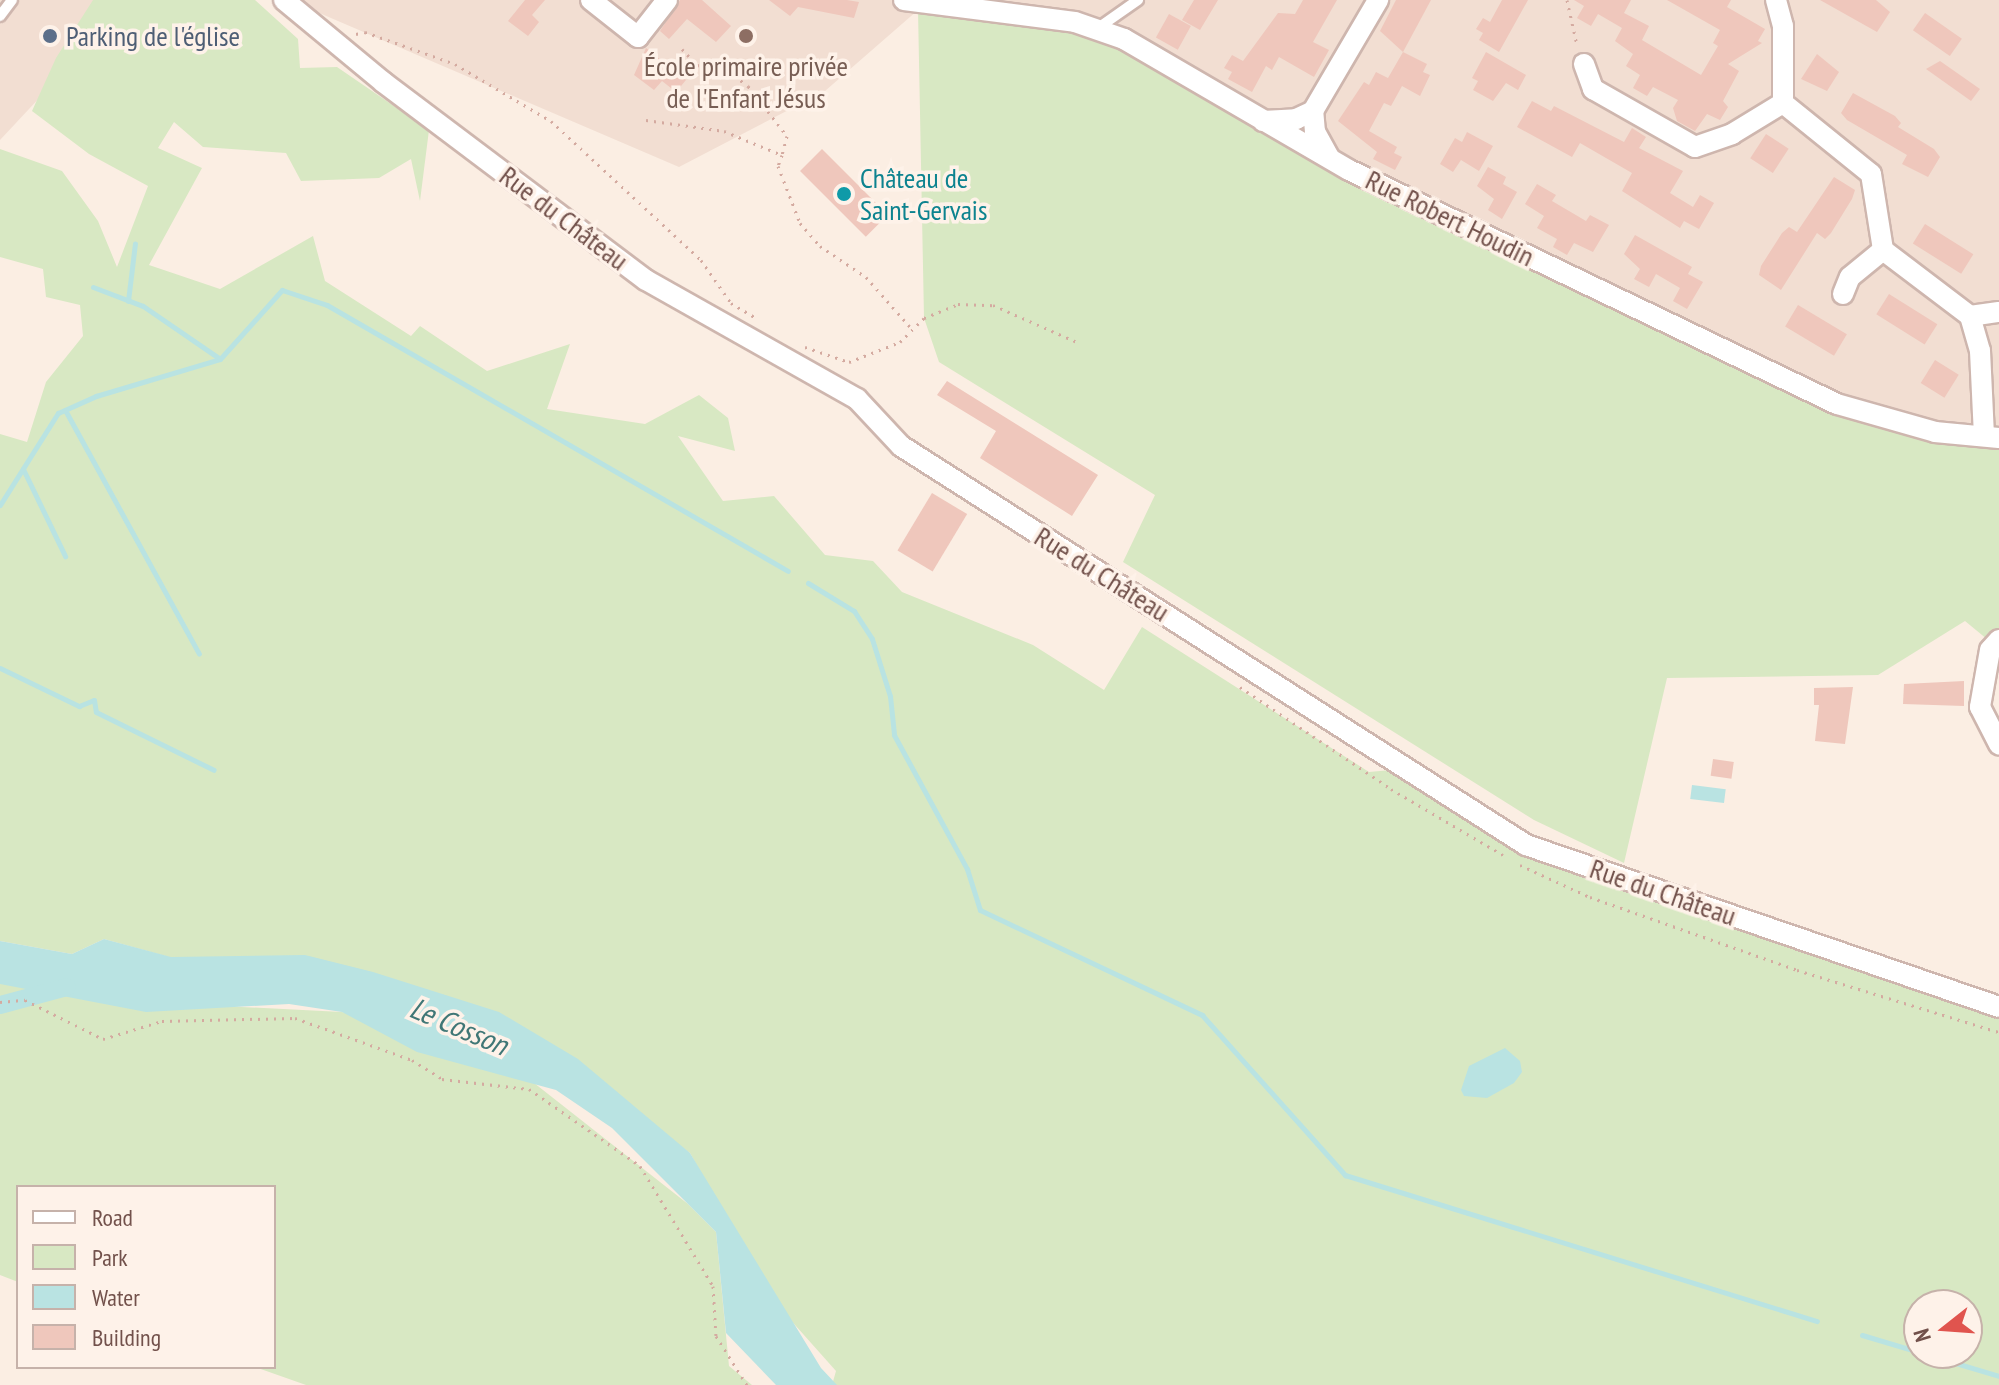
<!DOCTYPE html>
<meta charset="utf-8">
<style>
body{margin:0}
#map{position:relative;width:1999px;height:1385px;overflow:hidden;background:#fbeee3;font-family:"PT Sans Narrow",sans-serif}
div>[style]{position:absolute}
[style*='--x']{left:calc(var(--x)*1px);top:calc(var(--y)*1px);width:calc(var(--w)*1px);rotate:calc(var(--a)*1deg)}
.residential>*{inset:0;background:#f2ded2}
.green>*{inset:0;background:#d8e8c3}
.water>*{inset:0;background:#b9e3e2;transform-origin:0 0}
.stream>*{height:5px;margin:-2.5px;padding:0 2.5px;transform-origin:2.5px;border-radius:2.5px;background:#b9e3e2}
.canal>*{height:18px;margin:-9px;padding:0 9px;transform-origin:9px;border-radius:9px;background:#b9e3e2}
.building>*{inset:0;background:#efc7bc;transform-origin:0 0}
.path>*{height:3px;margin-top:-1.5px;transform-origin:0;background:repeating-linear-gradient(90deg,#d4aaa0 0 2px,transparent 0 8px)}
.roads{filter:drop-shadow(2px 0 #ceb6ae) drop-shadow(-2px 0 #ceb6ae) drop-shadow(0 2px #ceb6ae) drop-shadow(0 -2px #ceb6ae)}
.lane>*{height:10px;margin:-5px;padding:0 5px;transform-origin:5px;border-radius:5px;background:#fff}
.street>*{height:20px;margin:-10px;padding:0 10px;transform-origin:10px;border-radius:10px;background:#fff}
.dots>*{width:22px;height:22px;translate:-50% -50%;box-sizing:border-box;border:4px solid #fef2e9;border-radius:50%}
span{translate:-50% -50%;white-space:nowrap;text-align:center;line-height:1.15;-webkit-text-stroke:7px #fef2e9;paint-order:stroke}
.service-label{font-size:28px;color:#4e5e75}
.left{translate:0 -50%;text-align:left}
.education-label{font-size:28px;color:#785e54}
.culture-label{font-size:28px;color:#0d838f}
.street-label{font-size:28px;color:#72514b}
.water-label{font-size:30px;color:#407776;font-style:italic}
.legend{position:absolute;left:16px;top:1185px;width:260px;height:184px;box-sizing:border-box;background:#fef2e9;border:2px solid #c6b2aa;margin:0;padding:10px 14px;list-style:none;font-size:24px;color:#72514b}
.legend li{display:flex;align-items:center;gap:16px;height:40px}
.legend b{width:40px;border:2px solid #c6b2aa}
.north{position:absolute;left:1903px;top:1289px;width:80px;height:80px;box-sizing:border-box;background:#fef2e9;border:2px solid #c6b2aa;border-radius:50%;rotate:253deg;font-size:22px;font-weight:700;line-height:32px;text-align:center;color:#72514b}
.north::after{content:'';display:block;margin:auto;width:28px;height:36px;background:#e0544e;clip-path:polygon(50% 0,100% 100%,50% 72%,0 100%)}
</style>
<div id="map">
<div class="residential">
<i style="clip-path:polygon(0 0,131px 0,0 140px)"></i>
<i style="clip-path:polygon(289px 0,1999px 0,1999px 449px,1786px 386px,918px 10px,825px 91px,679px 167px)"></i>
</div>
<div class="green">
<i style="clip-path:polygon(evenodd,93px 0,255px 0,298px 39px,300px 68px,337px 67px,429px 130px,420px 201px,411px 159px,379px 178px,301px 181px,286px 153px,203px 147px,174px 122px,158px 148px,202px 168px,149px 265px,220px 289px,313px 236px,325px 281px,411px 336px,420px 326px,487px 371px,570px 344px,547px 409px,645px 424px,699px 395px,728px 418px,735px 451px,678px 436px,723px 501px,774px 496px,825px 555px,873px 561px,902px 592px,1033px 645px,1104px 690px,1142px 627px,1369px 772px,1391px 770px,1537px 858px,1999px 1016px,1999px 1385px,832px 1385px,836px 1371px,771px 1298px,690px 1153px,574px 1070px,104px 939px,72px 954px,0 941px,0 434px,27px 442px,46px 382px,83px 336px,80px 305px,46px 297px,43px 269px,0 257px,0 149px,62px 171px,98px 221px,117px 267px,148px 186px,89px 154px,32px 111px,56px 58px,93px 0,1919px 1305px,1967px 1305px,1967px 1353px,1919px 1353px,1919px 1305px)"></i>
<i style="clip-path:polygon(918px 10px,1087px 20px,1786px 386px,1999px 449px,1999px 649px,1965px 621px,1878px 675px,1667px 678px,1624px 863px,1534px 820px,1123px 562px,1155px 495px,939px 362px,924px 318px)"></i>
<i style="clip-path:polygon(0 974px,106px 1000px,342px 1012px,501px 1057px,688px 1204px,716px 1232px,729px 1366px,752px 1385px,306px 1385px,255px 1367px,274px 1367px,274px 1187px,18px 1187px,18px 1282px,0 1275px)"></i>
</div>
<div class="water">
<i style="left:1692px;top:785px;width:34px;height:14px;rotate:7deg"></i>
<i style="clip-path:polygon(104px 939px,171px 957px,305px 955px,373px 972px,499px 1012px,578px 1059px,690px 1153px,821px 1368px,837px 1385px,776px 1385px,726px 1333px,716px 1232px,612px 1128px,556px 1090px,417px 1052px,342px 1012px,289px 1004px,146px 1012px,0 984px,0 941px,72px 954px)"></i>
<i style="clip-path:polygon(1505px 1048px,1520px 1061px,1522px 1072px,1514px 1083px,1487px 1098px,1464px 1096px,1461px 1090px,1469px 1066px)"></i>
</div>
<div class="stream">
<i style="--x:93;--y:287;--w:53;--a:20.8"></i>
<i style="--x:143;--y:306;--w:93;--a:34.5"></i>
<i style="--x:128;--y:301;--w:58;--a:-83.1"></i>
<i style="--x:65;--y:410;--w:278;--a:61.2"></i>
<i style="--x:23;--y:469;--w:97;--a:64.2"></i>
<i style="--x:0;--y:505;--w:109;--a:-57.8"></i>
<i style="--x:58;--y:413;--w:42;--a:-24.1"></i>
<i style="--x:96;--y:396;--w:129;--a:-16.6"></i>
<i style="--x:220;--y:359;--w:93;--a:-48.1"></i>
<i style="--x:282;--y:290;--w:47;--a:18.4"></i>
<i style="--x:327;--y:305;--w:532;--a:29.99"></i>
<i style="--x:808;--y:583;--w:54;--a:31.3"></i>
<i style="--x:854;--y:611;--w:33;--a:57"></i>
<i style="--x:872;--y:639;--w:60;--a:72.5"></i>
<i style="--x:890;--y:696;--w:39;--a:84"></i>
<i style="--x:894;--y:735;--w:153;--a:61.4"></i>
<i style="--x:967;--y:869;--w:43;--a:72.4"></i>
<i style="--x:980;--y:910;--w:246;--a:25.3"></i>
<i style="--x:1202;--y:1015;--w:215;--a:48.2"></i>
<i style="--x:1345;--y:1175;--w:494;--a:17.2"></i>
<i style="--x:0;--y:668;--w:88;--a:25.7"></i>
<i style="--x:79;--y:706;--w:16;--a:-22"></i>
<i style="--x:94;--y:700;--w:12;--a:81"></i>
<i style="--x:96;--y:712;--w:131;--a:26.2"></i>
<i style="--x:1862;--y:1335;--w:59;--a:16.6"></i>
<i style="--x:1922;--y:1353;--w:80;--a:16.6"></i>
</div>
<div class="canal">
<i style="--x:0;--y:1005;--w:69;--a:-15"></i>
</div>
<div class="building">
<i style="clip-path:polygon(525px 0,545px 0,532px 15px,539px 22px,528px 36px,508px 21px)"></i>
<i style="clip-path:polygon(680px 0,702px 0,731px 26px,716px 42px,687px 19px,669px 39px,660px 31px)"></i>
<i style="clip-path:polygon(769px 0,847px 0,859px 2px,854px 18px,798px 7px,790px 16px)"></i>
<i style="clip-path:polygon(1194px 0,1218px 0,1200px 30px,1182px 20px)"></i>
<i style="clip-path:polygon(1303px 0,1337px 0,1313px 42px,1329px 50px,1314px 77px,1279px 57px,1272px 70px,1266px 66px,1252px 92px,1228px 79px,1232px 72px,1224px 68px,1232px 55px,1243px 61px,1278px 13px,1295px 14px)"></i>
<i style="clip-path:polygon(1396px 0,1431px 0,1403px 52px,1380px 31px)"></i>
<i style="clip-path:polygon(1502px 0,1528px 0,1499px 52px,1479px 40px,1483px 33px,1476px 29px,1483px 18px,1490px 22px)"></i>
<i style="clip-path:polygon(1574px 0,1631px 0,1624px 13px,1649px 26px,1642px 40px,1701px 75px,1718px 46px,1713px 43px,1720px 30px,1667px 0,1731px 0,1727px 7px,1765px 29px,1758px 41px,1762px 43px,1728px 64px,1739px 71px,1723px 101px,1728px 107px,1720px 120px,1707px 114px,1695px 131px,1677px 121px,1673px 108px,1678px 100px,1653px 87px,1647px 96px,1633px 88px,1640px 75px,1626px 66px,1633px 54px,1615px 41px,1622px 28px,1598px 14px,1591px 26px,1577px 18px,1584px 6px)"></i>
<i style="clip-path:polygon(1820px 0,1876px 0,1890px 12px,1877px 32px)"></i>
<i style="left:1925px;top:13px;width:45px;height:21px;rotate:35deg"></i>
<i style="left:1169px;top:14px;width:25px;height:27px;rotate:29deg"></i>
<i style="clip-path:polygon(646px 48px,686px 80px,676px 92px,662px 81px,654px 90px,634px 75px)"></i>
<i style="clip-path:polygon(1403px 52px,1427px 64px,1423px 72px,1430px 75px,1420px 96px,1402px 86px,1391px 106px,1384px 103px,1369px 131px,1397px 147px,1394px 153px,1402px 157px,1395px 170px,1373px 159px,1377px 152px,1338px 121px,1364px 82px,1369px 85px,1376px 72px,1388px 78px)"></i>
<i style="clip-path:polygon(1486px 52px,1526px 75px,1518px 90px,1506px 83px,1493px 101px,1473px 90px,1478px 81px,1472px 78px)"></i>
<i style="clip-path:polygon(1817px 54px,1839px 72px,1827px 91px,1801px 79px)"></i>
<i style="clip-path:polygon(1940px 61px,1980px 89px,1971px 101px,1926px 69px)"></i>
<i style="clip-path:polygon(1853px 93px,1895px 116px,1901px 123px,1898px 127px,1934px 149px,1940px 157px,1928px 177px,1902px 164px,1907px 155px,1847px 120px,1841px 113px)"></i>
<i style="clip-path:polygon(1532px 101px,1551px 111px,1554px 106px,1624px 142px,1632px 128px,1646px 137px,1639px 148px,1683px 171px,1670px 193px,1693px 207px,1700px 195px,1714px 203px,1699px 229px,1684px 221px,1680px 228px,1622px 191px,1632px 173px,1580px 143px,1572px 157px,1517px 127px)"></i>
<i style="clip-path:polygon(1467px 132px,1493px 146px,1479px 171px,1461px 160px,1453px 172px,1440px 164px,1455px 138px,1462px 142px)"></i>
<i style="left:1766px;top:134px;width:27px;height:29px;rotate:33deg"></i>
<i style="left:822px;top:149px;width:93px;height:31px;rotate:45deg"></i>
<i style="clip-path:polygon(1488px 167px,1506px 177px,1503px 184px,1517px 192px,1502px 219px,1488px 210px,1494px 199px,1477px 186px)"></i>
<i style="clip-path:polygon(1834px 177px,1855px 190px,1852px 199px,1831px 233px,1825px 239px,1817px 233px,1781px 290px,1759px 275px,1761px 266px,1782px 233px,1789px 227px,1797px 232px)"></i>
<i style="clip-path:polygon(1537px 184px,1556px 195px,1552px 201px,1586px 221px,1590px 215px,1609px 225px,1593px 252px,1574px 243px,1567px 255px,1553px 247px,1557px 239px,1537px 228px,1544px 216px,1525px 204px)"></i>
<i style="left:1925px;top:224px;width:57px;height:23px;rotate:32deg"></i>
<i style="clip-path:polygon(1635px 235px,1692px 267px,1688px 274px,1703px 282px,1687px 309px,1673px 301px,1680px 288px,1656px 274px,1649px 287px,1634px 279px,1640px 269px,1624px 254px)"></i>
<i style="left:1889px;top:294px;width:57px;height:24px;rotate:32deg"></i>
<i style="left:1798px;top:305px;width:57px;height:25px;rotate:31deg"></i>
<i style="left:1935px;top:360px;width:28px;height:27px;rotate:32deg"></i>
<i style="clip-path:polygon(947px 381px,1098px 475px,1072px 516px,980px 458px,996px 431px,937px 395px)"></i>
<i style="left:932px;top:493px;width:41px;height:67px;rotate:31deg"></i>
<i style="clip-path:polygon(1964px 681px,1964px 706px,1903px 704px,1904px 684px)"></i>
<i style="clip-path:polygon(1853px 687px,1845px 744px,1815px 741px,1819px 705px,1814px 705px,1814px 688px)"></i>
<i style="left:1713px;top:759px;width:21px;height:17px;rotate:8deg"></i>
</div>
<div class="path">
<i style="--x:1567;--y:0;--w:46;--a:77.5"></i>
<i style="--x:356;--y:34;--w:9;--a:-13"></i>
<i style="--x:365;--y:32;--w:96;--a:19.6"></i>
<i style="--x:455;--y:64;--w:112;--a:30.7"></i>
<i style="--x:551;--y:121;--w:205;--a:42.8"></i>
<i style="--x:701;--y:260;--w:52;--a:55.1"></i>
<i style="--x:731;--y:303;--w:27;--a:31"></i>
<i style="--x:682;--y:49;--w:22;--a:47"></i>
<i style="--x:697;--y:65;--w:32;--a:11"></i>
<i style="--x:728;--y:71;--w:25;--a:37"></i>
<i style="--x:748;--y:86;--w:63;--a:52"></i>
<i style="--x:787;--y:136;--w:20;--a:105"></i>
<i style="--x:646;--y:120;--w:79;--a:8"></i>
<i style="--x:724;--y:131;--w:63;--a:22.5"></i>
<i style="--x:782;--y:155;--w:12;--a:110"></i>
<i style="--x:778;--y:166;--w:61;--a:68.9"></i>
<i style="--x:800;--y:223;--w:30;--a:49"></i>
<i style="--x:820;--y:246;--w:55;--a:34"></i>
<i style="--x:866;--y:277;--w:69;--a:48.5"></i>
<i style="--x:805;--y:347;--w:46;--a:18.8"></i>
<i style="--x:849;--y:362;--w:55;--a:-21.4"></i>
<i style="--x:900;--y:342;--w:34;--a:-45"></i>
<i style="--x:924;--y:318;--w:37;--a:-22"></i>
<i style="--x:958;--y:304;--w:35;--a:2"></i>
<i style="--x:993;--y:305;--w:92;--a:23.8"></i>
<i style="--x:1240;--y:687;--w:182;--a:34"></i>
<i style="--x:1391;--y:789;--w:130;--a:30.5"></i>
<i style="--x:1520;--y:865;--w:77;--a:24.6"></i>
<i style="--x:1590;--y:897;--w:219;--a:19.4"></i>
<i style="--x:1797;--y:970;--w:211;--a:17.1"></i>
<i style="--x:0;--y:1002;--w:25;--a:-5"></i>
<i style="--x:25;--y:1000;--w:87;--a:26.6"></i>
<i style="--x:103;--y:1039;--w:62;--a:-17"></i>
<i style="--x:162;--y:1021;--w:133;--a:-1.3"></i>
<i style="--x:295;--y:1018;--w:124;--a:19.7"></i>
<i style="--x:412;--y:1060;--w:36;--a:32"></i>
<i style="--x:442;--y:1079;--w:88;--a:6.6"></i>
<i style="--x:529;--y:1089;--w:135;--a:34.7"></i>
<i style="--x:640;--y:1166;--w:140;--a:58.7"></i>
<i style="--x:713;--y:1286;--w:50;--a:86.6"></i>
<i style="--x:716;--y:1336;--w:58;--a:57.7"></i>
</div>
<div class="roads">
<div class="lane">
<i style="--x:0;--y:16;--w:20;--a:-53"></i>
<i style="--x:1098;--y:28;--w:49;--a:-35"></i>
</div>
<div class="street">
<i style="--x:284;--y:0;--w:129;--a:39.6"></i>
<i style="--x:383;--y:82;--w:329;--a:37"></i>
<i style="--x:646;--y:280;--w:242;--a:29.4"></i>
<i style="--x:857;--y:399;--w:64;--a:46.9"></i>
<i style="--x:901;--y:446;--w:742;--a:32.55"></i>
<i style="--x:1526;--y:845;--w:500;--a:18.9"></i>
<i style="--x:591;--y:0;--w:60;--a:38.2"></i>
<i style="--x:638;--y:37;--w:47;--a:-51.9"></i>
<i style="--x:904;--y:0;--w:172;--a:7.3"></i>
<i style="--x:1075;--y:22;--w:52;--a:19.1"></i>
<i style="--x:1124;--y:39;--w:260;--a:30.2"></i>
<i style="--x:1349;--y:170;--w:541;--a:25.62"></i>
<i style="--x:1837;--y:404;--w:102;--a:15.9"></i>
<i style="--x:1935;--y:432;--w:64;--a:5.4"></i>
<i style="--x:1776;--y:0;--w:27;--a:75"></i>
<i style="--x:1783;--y:26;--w:77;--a:90"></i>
<i style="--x:1783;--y:103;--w:113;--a:38.9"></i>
<i style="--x:1871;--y:174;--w:77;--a:81"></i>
<i style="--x:1883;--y:250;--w:109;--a:37.2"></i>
<i style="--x:1970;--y:316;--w:36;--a:74"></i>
<i style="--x:1980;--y:351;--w:84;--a:87.3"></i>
<i style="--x:1584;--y:64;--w:27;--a:70"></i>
<i style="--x:1593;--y:89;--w:117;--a:29.6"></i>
<i style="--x:1695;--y:147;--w:39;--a:-19"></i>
<i style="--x:1732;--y:134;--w:60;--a:-31.3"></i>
<i style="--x:1263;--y:121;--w:33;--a:-3"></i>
<i style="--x:1296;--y:119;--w:19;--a:-25"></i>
<i style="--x:1329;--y:157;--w:29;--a:-119"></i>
<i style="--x:1315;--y:132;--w:21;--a:-95"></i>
<i style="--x:1313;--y:111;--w:129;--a:-59.6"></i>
<i style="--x:1843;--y:294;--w:18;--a:-68"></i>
<i style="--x:1850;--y:277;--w:43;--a:-39.3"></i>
<i style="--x:1970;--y:316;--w:29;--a:-8"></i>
<i style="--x:1999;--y:640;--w:13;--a:132"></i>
<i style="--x:1990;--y:650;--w:58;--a:100"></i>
<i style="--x:1980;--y:707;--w:42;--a:62.8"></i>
</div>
</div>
<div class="dots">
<i style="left:50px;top:36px;background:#5c6f8a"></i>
<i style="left:746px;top:36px;background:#8d6e63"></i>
<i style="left:844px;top:194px;background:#0f9aa8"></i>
</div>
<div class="service-label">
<span class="left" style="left:66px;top:36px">Parking de l'église</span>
</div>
<div class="education-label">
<span style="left:746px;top:82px">École primaire privée<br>de l'Enfant Jésus</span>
</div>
<div class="culture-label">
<span class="left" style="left:860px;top:194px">Château de<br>Saint-Gervais</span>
</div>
<div class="street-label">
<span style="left:564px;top:218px;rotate:37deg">Rue du Château</span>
<span style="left:1450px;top:218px;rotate:26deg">Rue Robert Houdin</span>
<span style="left:1102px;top:574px;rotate:32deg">Rue du Château</span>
<span style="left:1663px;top:892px;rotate:19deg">Rue du Château</span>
</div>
<div class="water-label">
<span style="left:459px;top:1026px;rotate:23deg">Le Cosson</span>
</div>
<ul class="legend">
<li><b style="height:10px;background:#fff"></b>Road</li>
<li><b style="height:22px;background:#d8e8c3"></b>Park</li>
<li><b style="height:22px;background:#b9e3e2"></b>Water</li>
<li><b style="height:22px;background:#efc7bc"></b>Building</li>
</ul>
<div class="north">N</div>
</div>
